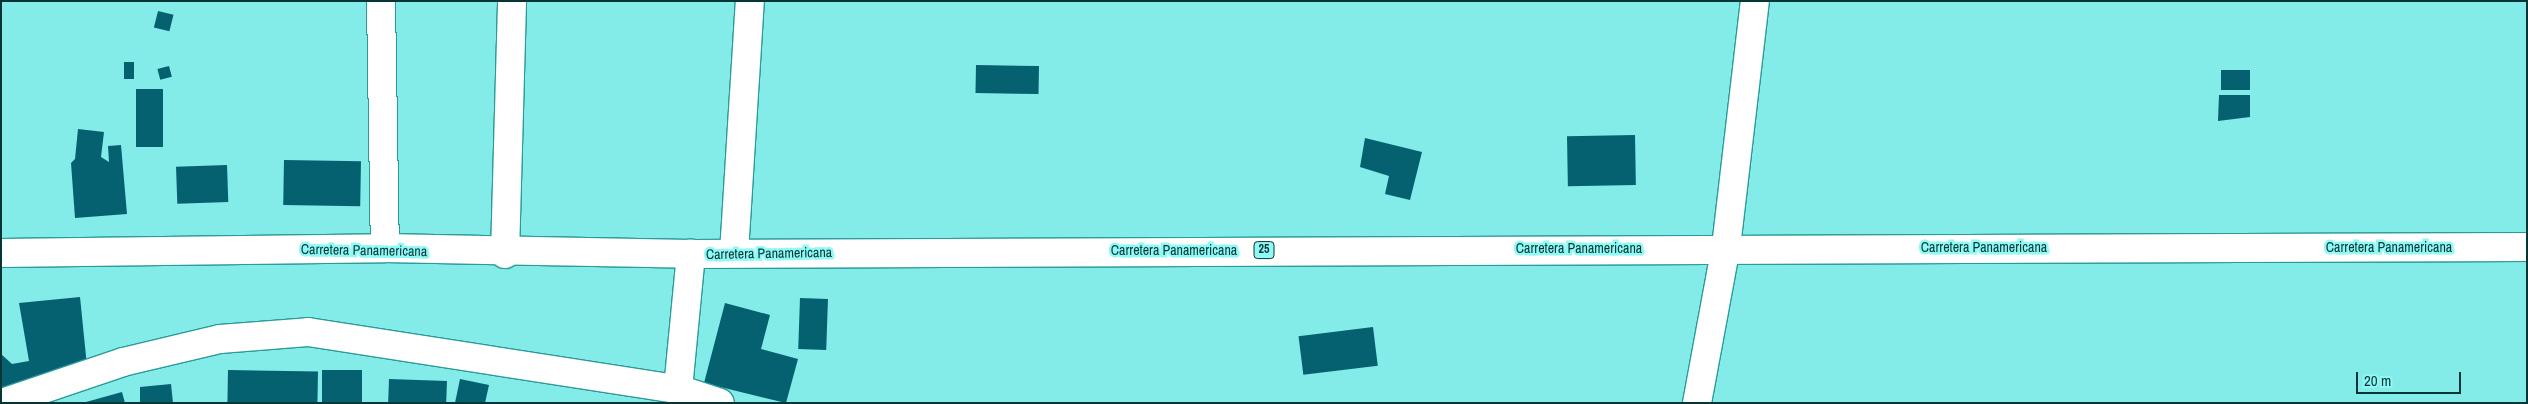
<!DOCTYPE html>
<style>
body{margin:0}
#map{position:relative;width:2528px;height:404px;overflow:hidden;background:#83ebe8;font-family:"Archivo Narrow",sans-serif}
div>[style]{position:absolute}
[style*='--x']{left:calc(var(--x)*1px);top:calc(var(--y)*1px);width:calc(var(--w)*1px);rotate:calc(var(--a)*1deg)}
.building>*{inset:0;background:#056170;transform-origin:0 0}
.roads{filter:drop-shadow(1px 0 #2a9b98) drop-shadow(-1px 0 #2a9b98) drop-shadow(0 1px #2a9b98) drop-shadow(0 -1px #2a9b98)}
.street>*{height:28px;margin:-14px;padding:0 14px;transform-origin:14px;border-radius:14px;background:#fff}
.highway>*{height:28px;margin:-14px;padding:0 14px;transform-origin:14px;border-radius:14px;background:#fff}
span{translate:-50% -50%;white-space:nowrap;text-align:center;line-height:1.15;-webkit-text-stroke:5px #91f9f5;paint-order:stroke}
.shield-label span{padding:1px 4px;background:#91f9f5;border:1px solid;border-radius:4px;-webkit-text-stroke-width:0}
.shield-label{font-size:12px;color:#053635;font-weight:700}
.street-label{font-size:14px;color:#053635}
.frame{position:absolute;inset:0;border:2px solid #053635;pointer-events:none}
.scale{position:absolute;left:2356px;top:372px;width:105px;height:22px;box-sizing:border-box;border:2px solid #053635;border-top:0;padding-left:6px;font-size:15px;line-height:18px;white-space:nowrap;color:#053635;-webkit-text-stroke:4px #91f9f5;paint-order:stroke}
</style>
<div id="map">
<div class="building">
<i style="left:158px;top:11px;width:16px;height:17px;rotate:14deg"></i>
<i style="left:124px;top:62px;width:10px;height:17px"></i>
<i style="left:976px;top:65px;width:63px;height:28px;rotate:1deg"></i>
<i style="left:169px;top:66px;width:11px;height:12px;rotate:75deg"></i>
<i style="left:2250px;top:70px;width:20px;height:29px;rotate:90deg"></i>
<i style="left:136px;top:89px;width:27px;height:58px"></i>
<i style="clip-path:polygon(2219px 95px,2250px 95px,2250px 117px,2218px 121px)"></i>
<i style="clip-path:polygon(78px 129px,104px 132px,101px 157px,109px 162px,108px 146px,121px 145px,127px 214px,75px 218px,71px 163px,75px 159px)"></i>
<i style="left:1635px;top:135px;width:50px;height:68px;rotate:89deg"></i>
<i style="clip-path:polygon(1365px 138px,1422px 152px,1410px 200px,1385px 194px,1389px 176px,1360px 167px)"></i>
<i style="left:284px;top:160px;width:77px;height:45px;rotate:1deg"></i>
<i style="left:227px;top:165px;width:37px;height:51px;rotate:88deg"></i>
<i style="clip-path:polygon(80px 297px,87px 366px,1px 395px,1px 354px,12px 364px,29px 361px,19px 303px)"></i>
<i style="left:800px;top:298px;width:28px;height:51px;rotate:2deg"></i>
<i style="clip-path:polygon(725px 303px,770px 315px,761px 349px,798px 359px,786px 403px,704px 383px)"></i>
<i style="left:1373px;top:327px;width:39px;height:75px;rotate:83deg"></i>
<i style="left:228px;top:370px;width:90px;height:33px;rotate:1deg"></i>
<i style="left:322px;top:370px;width:40px;height:33px"></i>
<i style="left:389px;top:379px;width:58px;height:24px;rotate:2deg"></i>
<i style="clip-path:polygon(460px 379px,489px 385px,485px 403px,455px 403px)"></i>
<i style="clip-path:polygon(171px 384px,173px 403px,140px 403px,140px 387px)"></i>
<i style="clip-path:polygon(122px 392px,125px 403px,86px 403px,86px 402px)"></i>
</div>
<div class="roads">
<div class="street">
<i style="--x:381;--y:1;--w:247;--a:89.1"></i>
<i style="--x:734;--y:253;--w:253;--a:-86.4"></i>
<i style="--x:505;--y:254;--w:253;--a:-88.4"></i>
<i style="--x:678;--y:389;--w:136;--a:-84.5"></i>
<i style="--x:2;--y:403;--w:128;--a:-18.7"></i>
<i style="--x:123;--y:362;--w:100;--a:-13.3"></i>
<i style="--x:220;--y:339;--w:88;--a:-4.5"></i>
<i style="--x:308;--y:332;--w:374;--a:8.8"></i>
<i style="--x:678;--y:389;--w:44;--a:18.4"></i>
<i style="--x:1697;--y:403;--w:159;--a:-79.5"></i>
<i style="--x:1726;--y:247;--w:248;--a:-83.3"></i>
</div>
<div class="highway">
<i style="--x:1;--y:253;--w:384;--a:-0.7"></i>
<i style="--x:385;--y:248;--w:306;--a:1.1"></i>
<i style="--x:691;--y:254;--w:1836;--a:-0.22"></i>
</div>
</div>
<div class="shield-label">
<span style="left:1264px;top:250px">25</span>
</div>
<div class="street-label">
<span style="left:1984px;top:247px">Carretera Panamericana</span>
<span style="left:2389px;top:247px">Carretera Panamericana</span>
<span style="left:1579px;top:248px">Carretera Panamericana</span>
<span style="left:364px;top:250px;rotate:1deg">Carretera Panamericana</span>
<span style="left:1174px;top:250px">Carretera Panamericana</span>
<span style="left:769px;top:253px;rotate:-1deg">Carretera Panamericana</span>
</div>
<div class="frame"></div>
<div class="scale">20 m</div>
</div>
